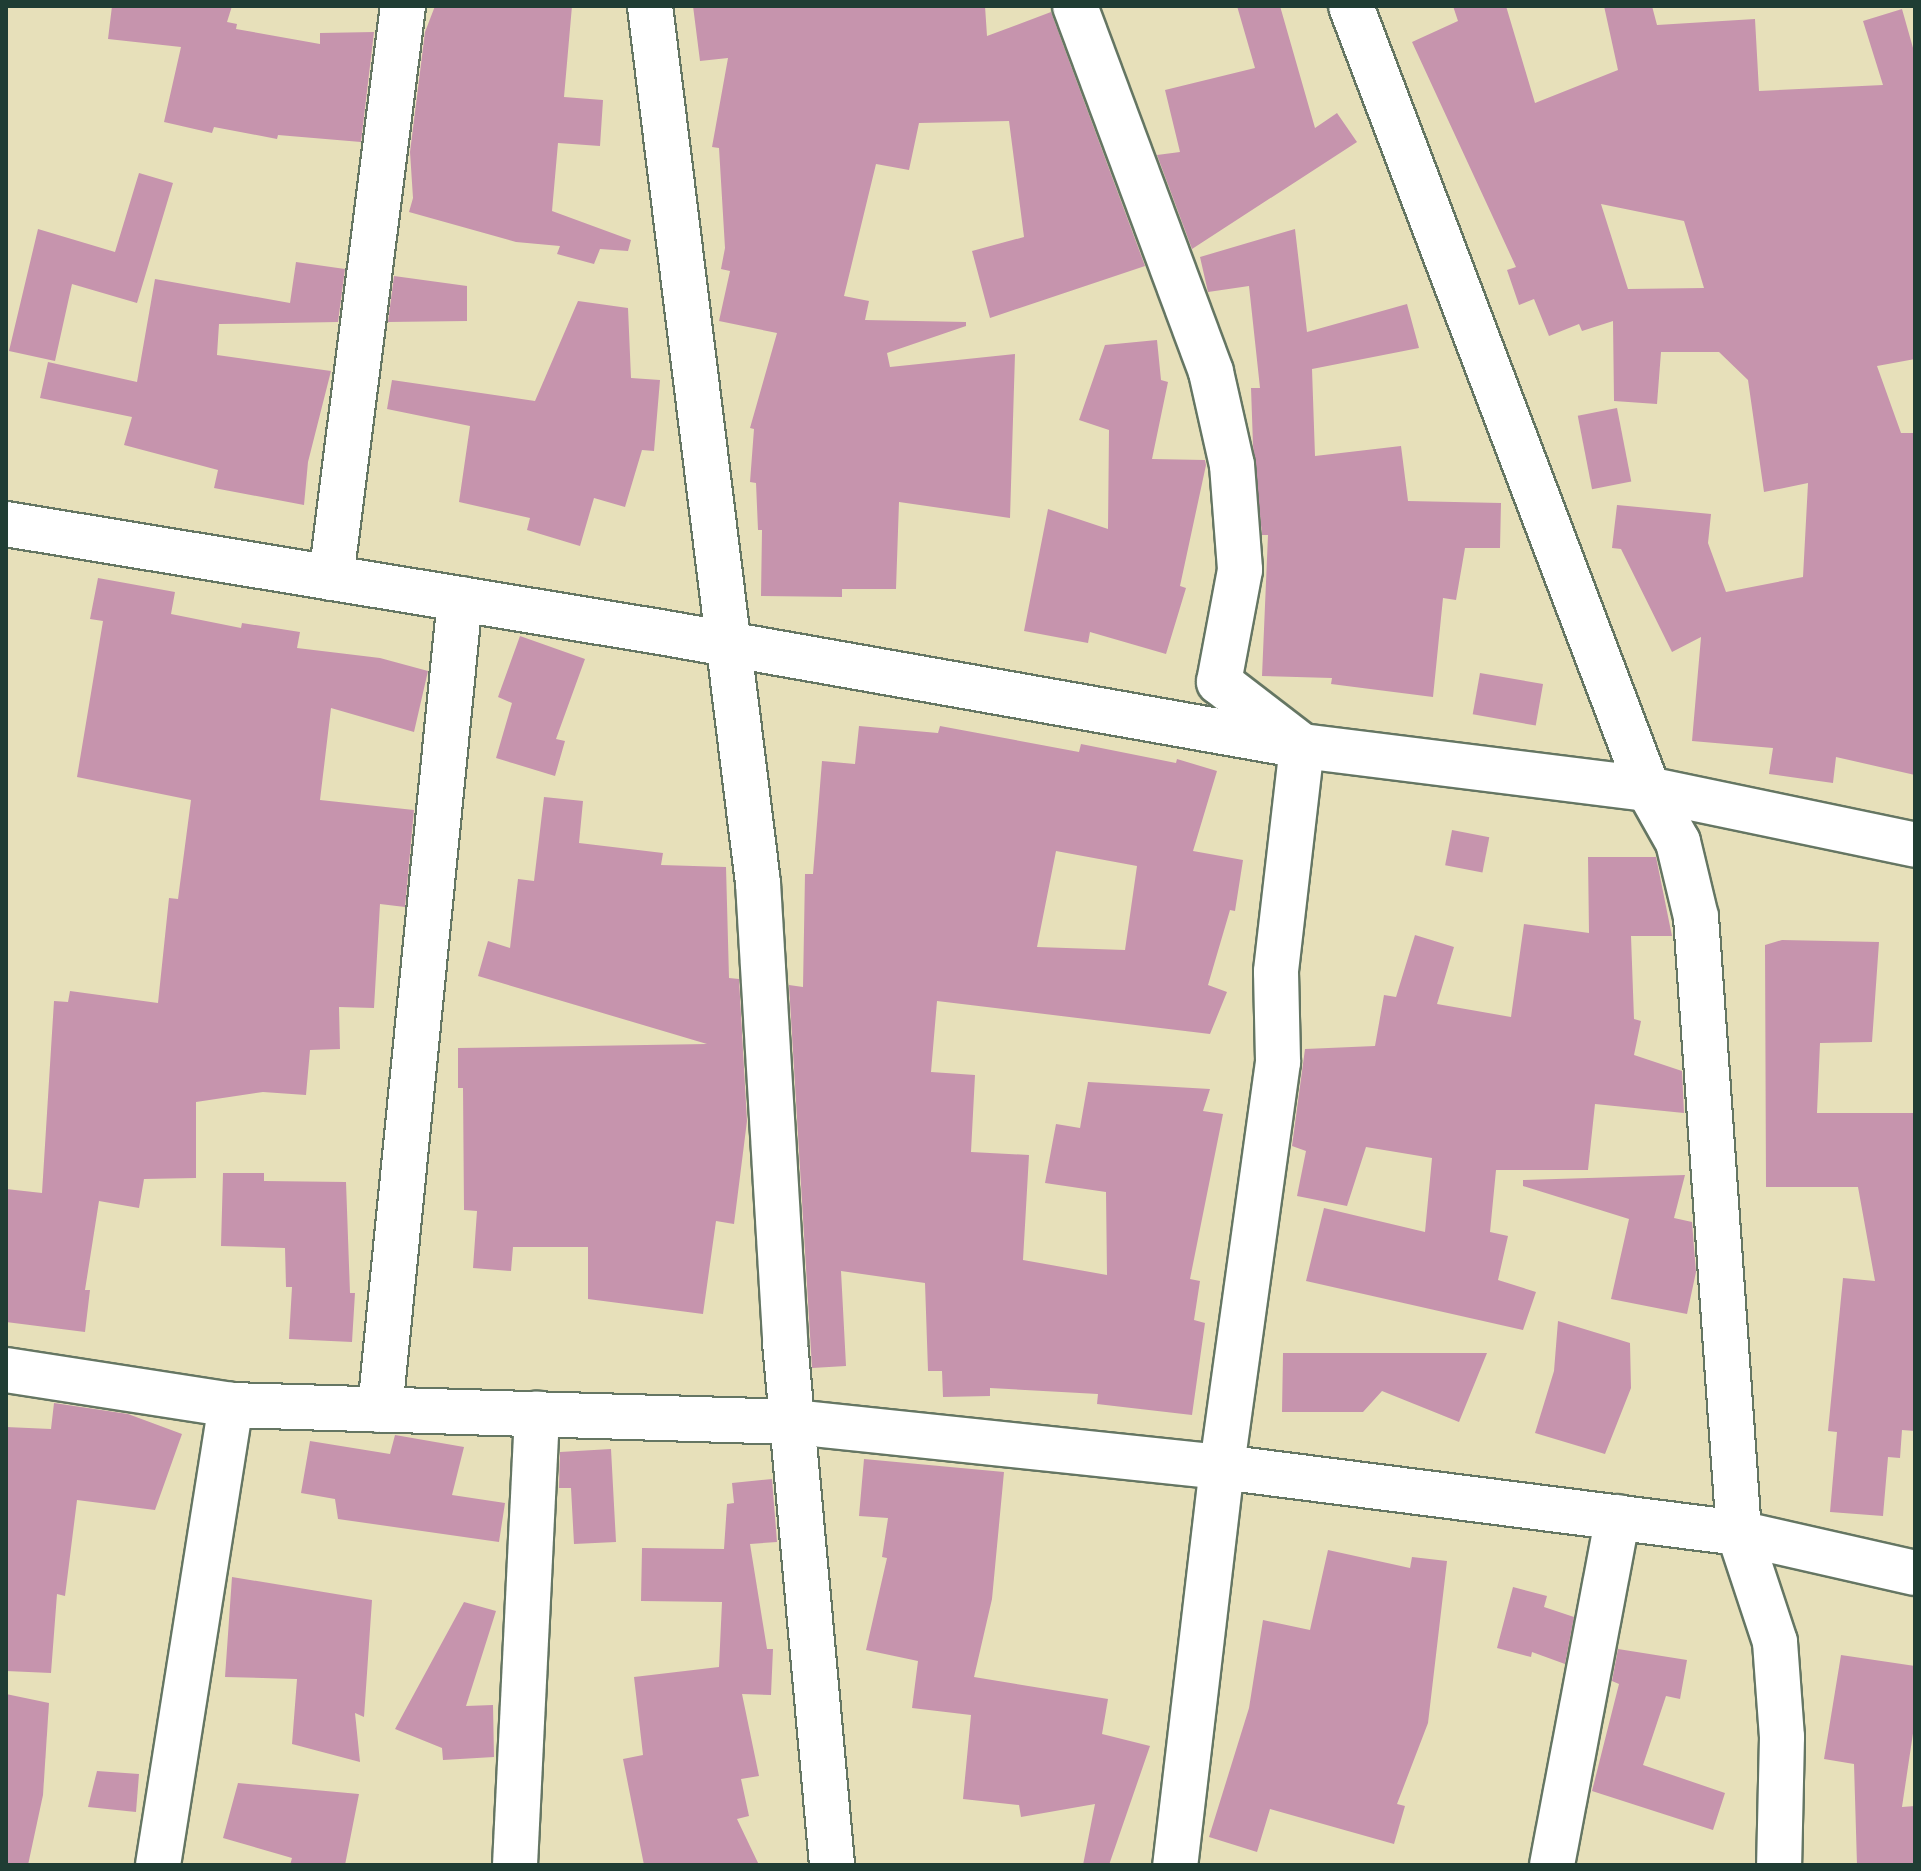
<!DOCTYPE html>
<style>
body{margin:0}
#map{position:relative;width:1921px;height:1871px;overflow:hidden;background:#e7e0ba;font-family:"Libre Bodoni",serif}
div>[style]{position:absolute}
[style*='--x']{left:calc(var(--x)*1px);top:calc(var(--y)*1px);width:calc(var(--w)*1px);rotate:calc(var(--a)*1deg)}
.building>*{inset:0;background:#c694ad;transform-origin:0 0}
.roads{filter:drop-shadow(2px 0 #657663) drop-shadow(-2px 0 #657663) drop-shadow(0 2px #657663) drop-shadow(0 -2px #657663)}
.street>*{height:44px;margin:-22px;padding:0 22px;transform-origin:22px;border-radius:22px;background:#fff}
span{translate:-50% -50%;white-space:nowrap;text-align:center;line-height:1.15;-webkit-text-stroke:6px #fff;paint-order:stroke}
.frame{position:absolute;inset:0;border:8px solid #1f3d34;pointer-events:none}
</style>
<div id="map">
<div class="building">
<i style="clip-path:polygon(112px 6px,232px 6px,227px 22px,237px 24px,236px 29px,320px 44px,320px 33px,374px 32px,361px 142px,278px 135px,277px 139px,214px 127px,212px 133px,164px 122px,181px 47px,108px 39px)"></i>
<i style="clip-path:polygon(435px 6px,572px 6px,564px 97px,603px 100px,600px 146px,558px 143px,552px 211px,631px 240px,628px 251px,600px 249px,594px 264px,557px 254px,560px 246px,516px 242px,409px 212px,413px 198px,410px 152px,425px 32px)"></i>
<i style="clip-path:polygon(693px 6px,985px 6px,987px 36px,1051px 12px,1145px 266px,990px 318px,972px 251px,1024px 237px,1009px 121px,919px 123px,909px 170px,876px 164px,844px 296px,869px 301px,865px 320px,966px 322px,966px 326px,887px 353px,890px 367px,1015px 354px,1010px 518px,899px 502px,896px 589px,842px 589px,842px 597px,761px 596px,762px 530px,758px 530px,756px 483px,750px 482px,754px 429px,750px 428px,777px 333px,719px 321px,730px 271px,721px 269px,725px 248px,719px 148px,712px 147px,728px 58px,700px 61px)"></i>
<i style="clip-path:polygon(1237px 6px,1280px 6px,1315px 128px,1337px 113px,1357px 142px,1192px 249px,1157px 155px,1180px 152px,1165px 90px,1255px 68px)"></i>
<i style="clip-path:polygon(evenodd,1453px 6px,1506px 6px,1535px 103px,1618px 70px,1604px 6px,1652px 6px,1657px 25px,1755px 19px,1759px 91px,1883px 85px,1863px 21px,1902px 9px,1915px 55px,1915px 359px,1877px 366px,1901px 433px,1915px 433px,1915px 775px,1836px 757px,1833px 783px,1769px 774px,1773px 748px,1692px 741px,1701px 637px,1672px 652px,1621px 549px,1612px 548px,1617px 505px,1711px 514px,1708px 543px,1726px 592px,1803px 577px,1808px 483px,1764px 492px,1748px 380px,1719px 352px,1661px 352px,1657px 404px,1614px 401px,1613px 321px,1582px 331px,1579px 324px,1549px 336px,1534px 299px,1519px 305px,1507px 270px,1516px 267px,1412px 42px,1458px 21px,1453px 6px,1601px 204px,1684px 221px,1704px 288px,1628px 289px,1601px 204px)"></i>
<i style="clip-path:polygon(139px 173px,173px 183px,137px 303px,72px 284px,55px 361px,9px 351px,38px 229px,115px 252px)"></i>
<i style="clip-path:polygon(1295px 229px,1307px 332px,1407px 304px,1419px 348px,1312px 369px,1315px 456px,1401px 446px,1408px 501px,1501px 503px,1500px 548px,1465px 548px,1456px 600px,1443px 598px,1433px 697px,1331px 684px,1332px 678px,1262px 676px,1268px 535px,1262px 535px,1253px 445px,1251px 388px,1260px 388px,1249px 286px,1208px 292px,1200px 257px)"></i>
<i style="clip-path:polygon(296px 262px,345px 269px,338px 322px,219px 324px,217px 355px,331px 371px,308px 462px,304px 505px,214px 488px,218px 470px,124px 445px,132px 417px,40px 398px,48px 362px,137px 382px,155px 279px,290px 303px)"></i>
<i style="clip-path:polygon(394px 276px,467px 286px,467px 321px,388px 322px)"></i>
<i style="clip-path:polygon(578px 301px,628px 308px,631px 378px,660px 380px,654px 451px,642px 450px,625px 507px,594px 498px,580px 546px,527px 530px,530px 518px,459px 502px,470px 426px,387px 409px,392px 380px,535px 401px)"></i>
<i style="clip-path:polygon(1157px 340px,1161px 380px,1168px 382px,1152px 459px,1205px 460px,1206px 465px,1180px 586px,1186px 588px,1166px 654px,1090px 632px,1088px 643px,1024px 631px,1048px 509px,1108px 529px,1109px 430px,1079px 420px,1105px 345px)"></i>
<i style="left:1617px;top:408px;width:75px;height:40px;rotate:79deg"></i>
<i style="clip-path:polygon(98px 578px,175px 592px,171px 614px,241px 628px,242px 623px,300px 632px,297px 648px,380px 658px,428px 671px,414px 732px,331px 708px,320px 800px,414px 810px,405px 907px,380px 904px,374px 1008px,339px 1007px,340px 1049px,310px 1050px,306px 1095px,263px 1092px,196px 1102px,196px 1178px,144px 1179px,139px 1208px,99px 1201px,85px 1290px,90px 1290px,85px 1332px,6px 1322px,6px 1189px,42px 1193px,54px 1001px,68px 1002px,70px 991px,158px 1003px,169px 898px,178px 899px,191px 800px,77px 777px,103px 621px,90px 619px)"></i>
<i style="clip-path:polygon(520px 636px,585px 659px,556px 739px,565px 741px,555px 776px,496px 758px,512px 703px,498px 697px)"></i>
<i style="left:1480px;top:673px;width:64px;height:42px;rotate:10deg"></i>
<i style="clip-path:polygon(evenodd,859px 726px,938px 733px,940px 726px,1079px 752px,1081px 744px,1176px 763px,1177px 759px,1217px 771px,1193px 851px,1243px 860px,1235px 911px,1230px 910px,1208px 985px,1227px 992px,1210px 1034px,937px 1001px,931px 1072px,975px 1075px,971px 1152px,1029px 1155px,1023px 1260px,1107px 1275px,1106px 1192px,1045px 1183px,1056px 1124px,1080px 1128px,1088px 1082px,1210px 1089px,1203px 1111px,1223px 1114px,1190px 1279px,1200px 1281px,1194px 1320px,1205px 1323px,1192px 1415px,1097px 1404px,1098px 1394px,990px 1388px,990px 1396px,943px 1397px,942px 1371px,928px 1371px,925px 1283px,841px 1271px,846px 1366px,812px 1368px,789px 985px,803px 987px,805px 874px,813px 874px,822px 761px,855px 764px,859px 726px,1056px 851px,1137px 866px,1125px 950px,1037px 947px,1056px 851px)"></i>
<i style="clip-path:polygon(544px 797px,583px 801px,579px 843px,663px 853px,661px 865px,726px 867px,729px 978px,739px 979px,747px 1121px,734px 1224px,716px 1221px,703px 1314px,588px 1299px,588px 1247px,513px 1247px,511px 1271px,473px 1268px,477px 1211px,464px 1210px,463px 1088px,458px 1088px,458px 1048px,707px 1044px,478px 976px,488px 941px,510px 948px,518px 879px,534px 881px)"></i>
<i style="left:1452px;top:830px;width:38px;height:36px;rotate:11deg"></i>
<i style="clip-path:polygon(1588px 857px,1656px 857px,1672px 936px,1631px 936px,1634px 1019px,1641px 1021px,1634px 1055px,1682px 1071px,1684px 1113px,1595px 1104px,1588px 1170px,1496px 1170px,1490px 1232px,1508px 1236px,1498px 1280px,1536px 1292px,1523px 1330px,1306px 1281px,1324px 1208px,1425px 1232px,1432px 1158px,1366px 1147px,1347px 1206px,1297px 1196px,1306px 1151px,1292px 1146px,1305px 1049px,1375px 1046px,1384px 995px,1396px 997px,1415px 935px,1454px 947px,1437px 1004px,1511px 1017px,1524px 924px,1589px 933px)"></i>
<i style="clip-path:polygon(1782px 940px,1879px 942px,1872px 1042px,1820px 1043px,1817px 1113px,1915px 1113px,1915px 1431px,1902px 1430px,1900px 1458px,1888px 1457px,1883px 1516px,1830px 1512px,1837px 1432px,1828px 1431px,1843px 1278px,1875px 1281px,1858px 1187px,1766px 1187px,1765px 945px)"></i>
<i style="clip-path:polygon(223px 1173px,264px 1173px,264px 1181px,346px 1182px,350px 1293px,355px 1293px,352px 1342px,289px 1339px,292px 1287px,286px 1287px,285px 1248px,221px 1246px)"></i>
<i style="clip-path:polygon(1685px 1175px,1674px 1218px,1692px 1222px,1696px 1272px,1687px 1314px,1611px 1299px,1629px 1219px,1523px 1186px,1523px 1180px)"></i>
<i style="clip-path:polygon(1558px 1321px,1630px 1343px,1631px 1388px,1605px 1454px,1535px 1433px,1554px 1371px)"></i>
<i style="clip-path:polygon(1283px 1353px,1487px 1353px,1459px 1422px,1382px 1391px,1363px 1412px,1282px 1412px)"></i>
<i style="clip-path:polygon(54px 1403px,128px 1414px,182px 1434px,155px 1510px,77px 1500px,65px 1596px,57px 1594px,51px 1673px,6px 1671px,6px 1427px,51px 1429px)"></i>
<i style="clip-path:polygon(395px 1435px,464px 1447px,452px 1495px,505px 1503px,499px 1542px,338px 1519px,335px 1499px,301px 1493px,310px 1441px,390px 1454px)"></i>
<i style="clip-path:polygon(611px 1449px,616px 1542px,574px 1544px,571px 1488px,559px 1488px,560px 1452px)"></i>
<i style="clip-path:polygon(864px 1459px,1004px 1472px,992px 1599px,974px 1677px,1108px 1699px,1102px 1734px,1150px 1746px,1109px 1865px,1083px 1865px,1095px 1804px,1021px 1817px,1019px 1805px,963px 1799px,971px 1715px,912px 1708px,918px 1661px,866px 1650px,887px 1558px,882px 1557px,888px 1518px,859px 1516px)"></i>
<i style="clip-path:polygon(772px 1479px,777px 1542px,750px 1544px,767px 1649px,773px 1649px,771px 1695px,742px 1694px,759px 1776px,741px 1779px,749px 1816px,737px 1819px,759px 1865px,644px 1865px,623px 1759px,643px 1755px,634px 1677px,719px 1667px,722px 1602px,641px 1601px,642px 1548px,724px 1549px,727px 1504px,734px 1503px,732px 1483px)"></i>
<i style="clip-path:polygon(1328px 1550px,1410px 1568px,1412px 1557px,1447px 1561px,1428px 1723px,1397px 1804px,1405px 1806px,1394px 1844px,1270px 1809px,1257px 1852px,1209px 1837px,1249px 1708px,1263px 1620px,1310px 1630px)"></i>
<i style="clip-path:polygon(232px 1577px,372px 1600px,364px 1717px,355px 1713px,360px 1762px,292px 1744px,297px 1679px,225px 1677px)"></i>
<i style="clip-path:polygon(1513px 1587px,1547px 1596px,1544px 1607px,1574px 1617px,1565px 1664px,1532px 1652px,1531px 1657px,1497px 1648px)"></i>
<i style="clip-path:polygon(464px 1602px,496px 1611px,466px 1706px,493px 1705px,494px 1757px,443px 1760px,442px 1748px,395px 1729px)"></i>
<i style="clip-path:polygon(1618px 1649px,1687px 1660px,1680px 1699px,1666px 1696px,1643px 1765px,1725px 1793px,1713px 1830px,1592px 1791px,1619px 1684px,1612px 1681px)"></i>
<i style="clip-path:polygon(1841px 1655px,1915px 1666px,1915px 1720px,1902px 1807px,1915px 1806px,1915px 1865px,1857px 1865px,1854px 1764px,1824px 1759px)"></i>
<i style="clip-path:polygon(6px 1694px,49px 1703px,43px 1795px,28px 1865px,6px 1865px)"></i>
<i style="clip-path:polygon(97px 1771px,139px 1774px,136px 1812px,88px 1807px)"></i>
<i style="clip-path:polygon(238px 1783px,359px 1794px,345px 1865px,290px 1865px,292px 1858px,223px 1838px)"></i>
</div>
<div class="roads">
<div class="street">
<i style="--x:650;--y:6;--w:884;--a:82.98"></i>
<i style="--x:758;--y:883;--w:460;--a:86.6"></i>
<i style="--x:785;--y:1342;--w:525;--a:84.86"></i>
<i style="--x:1075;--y:6;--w:390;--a:69.6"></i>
<i style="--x:1211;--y:372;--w:95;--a:77.3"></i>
<i style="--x:1232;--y:465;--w:105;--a:85.6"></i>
<i style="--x:1240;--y:570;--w:114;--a:100.6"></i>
<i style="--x:1219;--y:682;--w:105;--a:37.6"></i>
<i style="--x:1302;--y:746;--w:227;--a:96.6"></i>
<i style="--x:1276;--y:972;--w:90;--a:88.7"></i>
<i style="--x:1278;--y:1062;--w:409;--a:97.9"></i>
<i style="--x:1222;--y:1467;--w:401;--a:96.7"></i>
<i style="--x:1351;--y:6;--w:837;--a:69.23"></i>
<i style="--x:1648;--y:789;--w:61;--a:60.5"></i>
<i style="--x:1678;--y:842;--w:77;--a:76.5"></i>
<i style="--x:1696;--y:917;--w:617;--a:86.01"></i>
<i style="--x:1739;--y:1533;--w:115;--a:71.7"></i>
<i style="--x:1775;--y:1642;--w:95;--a:85.8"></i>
<i style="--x:1782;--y:1737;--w:128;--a:91.3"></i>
<i style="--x:6;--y:524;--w:663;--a:9.38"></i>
<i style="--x:660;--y:632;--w:652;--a:10.07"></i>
<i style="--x:1302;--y:746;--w:349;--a:7.1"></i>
<i style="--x:1648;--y:789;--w:273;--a:11.8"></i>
<i style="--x:331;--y:578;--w:577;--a:-82.83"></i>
<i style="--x:6;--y:1370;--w:228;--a:8.8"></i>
<i style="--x:231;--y:1405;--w:562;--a:1.73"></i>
<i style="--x:793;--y:1422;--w:431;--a:6"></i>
<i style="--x:1222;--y:1467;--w:521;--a:7.28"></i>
<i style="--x:1739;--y:1533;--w:180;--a:12.8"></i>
<i style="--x:380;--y:1410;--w:815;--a:-84.37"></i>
<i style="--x:158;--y:1865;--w:466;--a:-81"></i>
<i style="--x:515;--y:1865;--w:452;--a:-87.2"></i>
<i style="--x:1552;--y:1865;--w:354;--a:-79.3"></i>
</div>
</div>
<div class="frame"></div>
</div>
